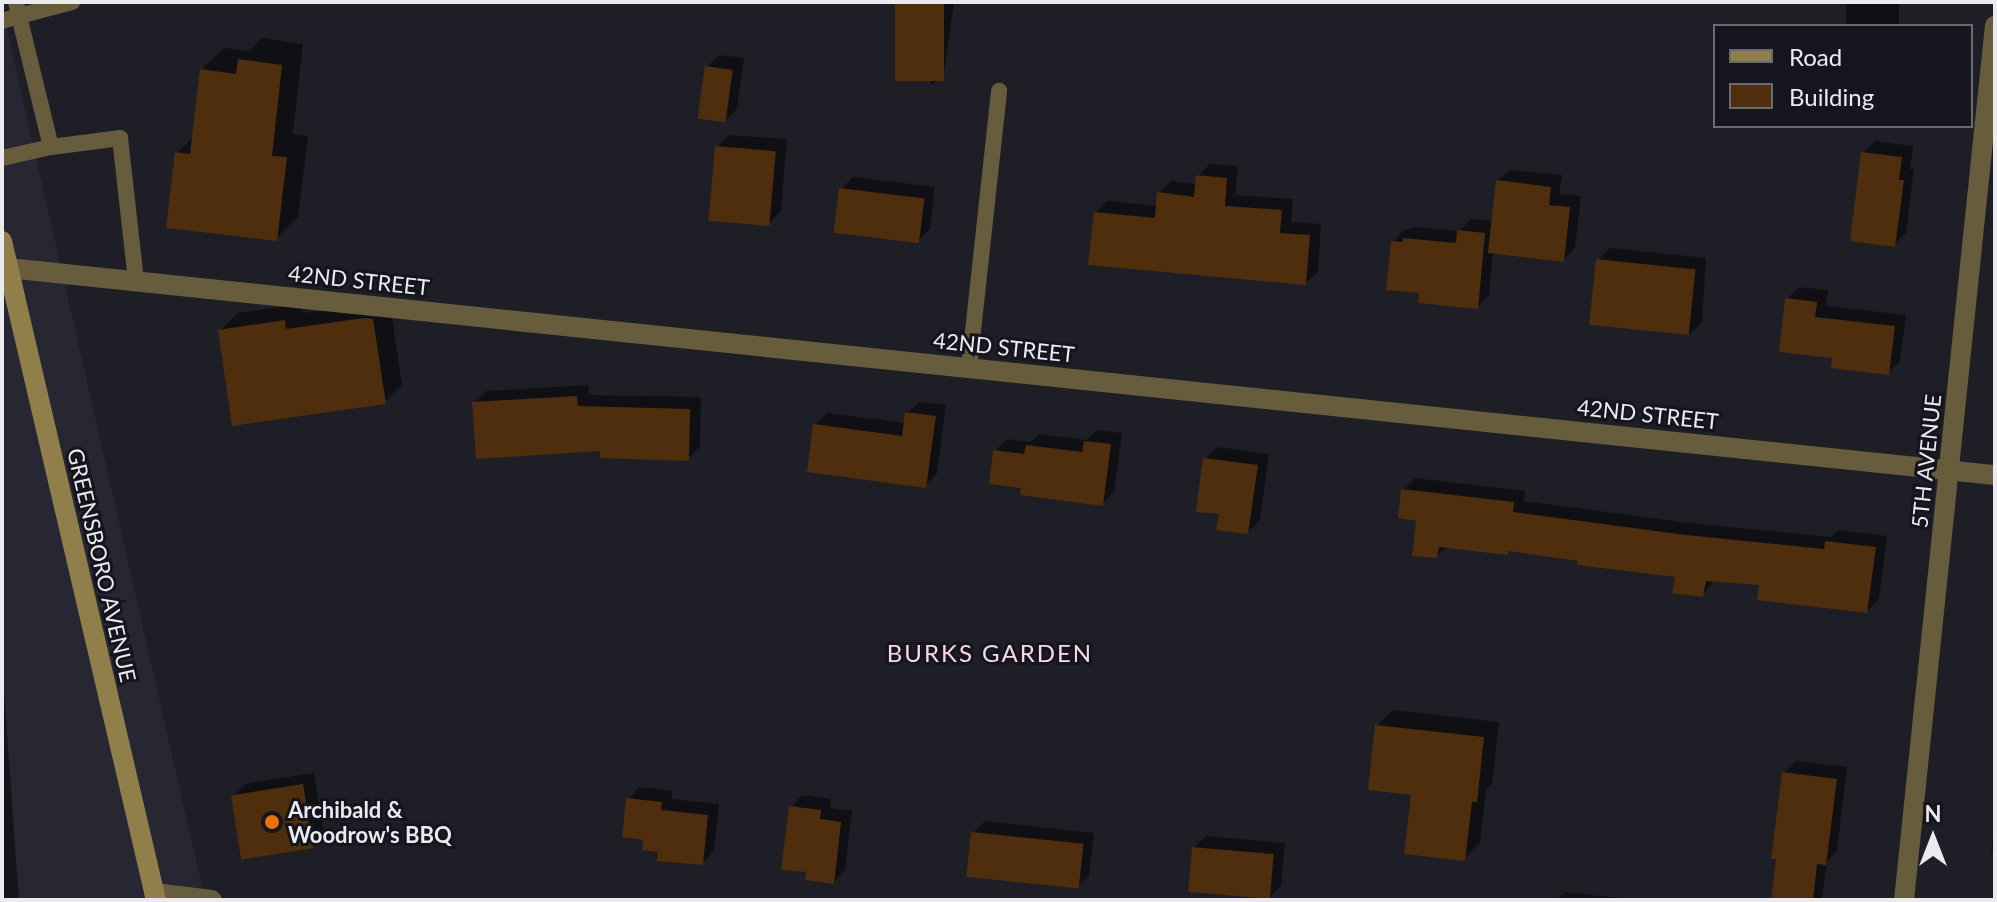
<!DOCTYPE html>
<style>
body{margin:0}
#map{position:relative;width:1997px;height:902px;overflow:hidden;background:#1e1e26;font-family:Lato,sans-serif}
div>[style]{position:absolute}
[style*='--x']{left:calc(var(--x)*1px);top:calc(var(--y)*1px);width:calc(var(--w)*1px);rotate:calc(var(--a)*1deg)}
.built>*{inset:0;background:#272734}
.shadow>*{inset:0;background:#0007;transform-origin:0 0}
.building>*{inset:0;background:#4e2e0d;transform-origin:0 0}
.service>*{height:16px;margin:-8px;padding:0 8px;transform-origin:8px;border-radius:8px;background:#675c3c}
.minor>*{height:20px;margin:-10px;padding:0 10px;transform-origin:10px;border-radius:10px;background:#675c3c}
.secondary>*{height:20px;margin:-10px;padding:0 10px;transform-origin:10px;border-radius:10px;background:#907f4a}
.dots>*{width:22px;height:22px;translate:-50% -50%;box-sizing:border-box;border:4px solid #15151d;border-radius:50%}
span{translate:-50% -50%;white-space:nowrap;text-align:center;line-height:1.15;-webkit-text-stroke:6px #15151d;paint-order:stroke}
.street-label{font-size:22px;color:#eaeaf0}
.poi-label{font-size:22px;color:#eaeaf0;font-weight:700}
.left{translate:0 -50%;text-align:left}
.neighbourhood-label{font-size:24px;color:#f7d8e7;letter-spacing:2px}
.frame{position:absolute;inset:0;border:4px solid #eaeaf0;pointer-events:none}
.legend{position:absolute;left:1713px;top:24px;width:260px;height:104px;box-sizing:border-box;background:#15151d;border:2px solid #6a6a71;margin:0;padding:10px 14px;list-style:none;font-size:24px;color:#eaeaf0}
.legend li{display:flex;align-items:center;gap:16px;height:40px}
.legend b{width:40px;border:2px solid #6a6a71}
.north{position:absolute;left:1893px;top:798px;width:80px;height:80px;-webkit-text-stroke:6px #15151d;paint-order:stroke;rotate:0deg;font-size:22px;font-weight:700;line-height:32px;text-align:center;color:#eaeaf0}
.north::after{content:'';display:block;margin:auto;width:28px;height:36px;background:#eaeaf0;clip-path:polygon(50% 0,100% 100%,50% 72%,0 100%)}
</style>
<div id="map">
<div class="built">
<i style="clip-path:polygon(2px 8px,205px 900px,2px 900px)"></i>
</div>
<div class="shadow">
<i style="clip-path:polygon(897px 2px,954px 2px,944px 73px,932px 85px)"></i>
<i style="left:1846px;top:2px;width:53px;height:24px"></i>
<i style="clip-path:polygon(262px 38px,303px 44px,293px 134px,308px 136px,298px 217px,276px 239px,177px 153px,194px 136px,201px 70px,224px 48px,249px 51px)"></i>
<i style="clip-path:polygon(719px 55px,744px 58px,737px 109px,725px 121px,707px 67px)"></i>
<i style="clip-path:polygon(729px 135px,787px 139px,781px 211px,769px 223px,717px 147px)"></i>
<i style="clip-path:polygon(1875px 141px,1913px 146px,1910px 169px,1914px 169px,1906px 233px,1894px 245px,1863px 153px)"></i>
<i style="clip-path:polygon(1210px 164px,1238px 166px,1235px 195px,1293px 199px,1291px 222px,1321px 224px,1318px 271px,1306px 283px,1096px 213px,1107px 201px,1158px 206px,1159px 193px,1171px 181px,1197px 184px,1198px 176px)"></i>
<i style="clip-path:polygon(1510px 170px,1562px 175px,1559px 194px,1581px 196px,1575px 248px,1564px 260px,1493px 251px,1489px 295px,1477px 307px,1421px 291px,1393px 242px,1404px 230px,1416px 227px,1459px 231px,1471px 219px,1494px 221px,1498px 181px)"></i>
<i style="clip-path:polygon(853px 177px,935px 187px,930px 229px,918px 241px,841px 189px)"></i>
<i style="clip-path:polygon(1610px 248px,1706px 258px,1702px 322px,1690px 334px,1598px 260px)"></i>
<i style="clip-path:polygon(1799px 287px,1828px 290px,1826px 306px,1906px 315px,1900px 361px,1889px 372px,1834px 356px,1787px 299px)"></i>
<i style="clip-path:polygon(390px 303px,402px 385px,385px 402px,220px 331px,238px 313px,302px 304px,303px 313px)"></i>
<i style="clip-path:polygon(588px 385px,589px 395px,701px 397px,700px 447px,688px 459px,602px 449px,474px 403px,486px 391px)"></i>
<i style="clip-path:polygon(919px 402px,946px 405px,937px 474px,925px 486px,815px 425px,827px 413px,906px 423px,907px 413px)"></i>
<i style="clip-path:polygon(1097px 430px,1122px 433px,1114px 492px,1102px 504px,1024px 486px,995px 451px,1007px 439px,1031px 442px,1039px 434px,1087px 440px)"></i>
<i style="clip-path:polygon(1217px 447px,1269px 454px,1260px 520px,1248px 532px,1221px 513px,1205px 459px)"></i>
<i style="clip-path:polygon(1415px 478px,1525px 491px,1524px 501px,1698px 524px,1831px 537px,1838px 530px,1887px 536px,1879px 599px,1867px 611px,1761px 583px,1715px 579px,1703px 595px,1677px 575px,1511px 549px,1507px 553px,1447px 546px,1437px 556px,1403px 490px)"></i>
<i style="clip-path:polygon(2px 663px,19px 900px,2px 900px)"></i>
<i style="clip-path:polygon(1393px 710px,1499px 722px,1492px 785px,1486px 790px,1480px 843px,1464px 859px,1414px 793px,1377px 726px)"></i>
<i style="clip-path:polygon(1796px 761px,1847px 767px,1837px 851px,1827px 861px,1822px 900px,1773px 900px,1784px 773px)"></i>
<i style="clip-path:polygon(314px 773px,324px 834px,312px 846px,233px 796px,245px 784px)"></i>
<i style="clip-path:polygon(640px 787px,672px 791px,672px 799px,719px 804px,714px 851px,702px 863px,660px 850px,645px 838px,628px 799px)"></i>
<i style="clip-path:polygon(802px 795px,831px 799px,830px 808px,852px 811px,845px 870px,834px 882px,808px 871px,791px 807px)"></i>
<i style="clip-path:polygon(1995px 813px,1995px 853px,1991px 853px)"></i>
<i style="clip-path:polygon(985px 821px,1094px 833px,1089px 876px,1077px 887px,973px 833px)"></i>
<i style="clip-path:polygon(1206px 836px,1285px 843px,1281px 886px,1269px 898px,1194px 847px)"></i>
<i style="clip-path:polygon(1565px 892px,1636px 900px,1557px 900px)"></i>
</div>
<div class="building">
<i style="left:895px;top:2px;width:49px;height:79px"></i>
<i style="clip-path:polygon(238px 59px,282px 65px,272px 156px,287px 157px,277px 241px,166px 228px,175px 152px,190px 154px,200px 69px,236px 74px)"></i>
<i style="left:705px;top:66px;width:28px;height:53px;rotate:8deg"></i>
<i style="left:715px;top:146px;width:61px;height:75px;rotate:5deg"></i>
<i style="clip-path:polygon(1861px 152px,1902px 157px,1899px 180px,1904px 180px,1895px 247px,1850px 241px)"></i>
<i style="clip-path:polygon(1196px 175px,1227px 178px,1225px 206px,1282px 210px,1280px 233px,1310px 235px,1306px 285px,1088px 265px,1094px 212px,1155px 218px,1157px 192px,1194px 197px)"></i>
<i style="clip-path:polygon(1496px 180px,1551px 187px,1549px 205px,1570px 207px,1564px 262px,1488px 253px)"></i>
<i style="left:839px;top:188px;width:86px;height:45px;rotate:7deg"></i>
<i style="clip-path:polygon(1457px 230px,1485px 233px,1478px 309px,1418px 303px,1419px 293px,1386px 290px,1391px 241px,1402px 242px,1403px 238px,1456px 243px)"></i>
<i style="left:1596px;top:259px;width:100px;height:66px;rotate:6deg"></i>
<i style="clip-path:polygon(1785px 298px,1817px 302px,1815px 317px,1895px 326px,1889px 375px,1831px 368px,1832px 358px,1779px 352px)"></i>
<i style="clip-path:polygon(364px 318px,373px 319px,386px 404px,232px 426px,218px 330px,285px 320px,286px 329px)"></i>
<i style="clip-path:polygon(577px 396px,578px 406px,690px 409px,689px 461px,600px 458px,600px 451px,476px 459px,472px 402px)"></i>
<i style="clip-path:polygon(905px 412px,936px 416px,926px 488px,807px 472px,813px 424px,902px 436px)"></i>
<i style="clip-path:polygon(1084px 441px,1111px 444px,1103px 506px,1020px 495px,1021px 488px,989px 484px,993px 450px,1024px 454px,1026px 445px,1082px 452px)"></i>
<i style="clip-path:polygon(1203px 458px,1258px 465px,1248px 534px,1216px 530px,1219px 514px,1196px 512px)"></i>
<i style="clip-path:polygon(1401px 489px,1514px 502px,1513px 512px,1686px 535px,1824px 549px,1825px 541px,1876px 547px,1867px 613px,1757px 600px,1759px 585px,1706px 581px,1703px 597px,1672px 593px,1675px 577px,1577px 565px,1578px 561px,1508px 551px,1508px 555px,1439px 547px,1437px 558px,1412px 556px,1416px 521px,1398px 518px)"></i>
<i style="clip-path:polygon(1375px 725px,1484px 737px,1477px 802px,1472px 802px,1465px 861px,1404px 854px,1411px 795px,1368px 790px)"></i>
<i style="clip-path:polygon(1782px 772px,1837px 779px,1826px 865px,1817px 864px,1813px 900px,1771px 900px,1776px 859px,1771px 859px)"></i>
<i style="left:303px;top:784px;width:65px;height:73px;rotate:81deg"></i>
<i style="clip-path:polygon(626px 798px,662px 802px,661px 810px,708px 815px,703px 865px,657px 861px,658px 852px,642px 850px,643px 840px,622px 837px)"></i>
<i style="clip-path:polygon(789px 806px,821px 810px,820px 819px,841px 822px,834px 884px,805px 880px,806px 872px,781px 870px)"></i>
<i style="left:971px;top:832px;width:113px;height:45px;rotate:6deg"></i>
<i style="left:1192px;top:847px;width:82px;height:45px;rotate:5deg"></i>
</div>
<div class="service">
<i style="--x:2;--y:21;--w:18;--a:-16"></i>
<i style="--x:19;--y:16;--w:14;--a:-102"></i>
<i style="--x:51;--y:147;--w:70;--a:-7.4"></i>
<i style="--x:120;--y:138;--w:144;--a:83.6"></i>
<i style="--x:2;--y:158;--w:50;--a:-12.7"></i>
<i style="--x:51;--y:147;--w:135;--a:-103.7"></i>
<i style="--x:19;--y:16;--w:55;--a:-14.8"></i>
<i style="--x:969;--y:368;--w:279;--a:-83.8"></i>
</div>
<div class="minor">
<i style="--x:8;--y:268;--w:1998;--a:5.95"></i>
<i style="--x:154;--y:893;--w:58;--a:6.9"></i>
<i style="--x:1904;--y:900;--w:879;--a:-84.06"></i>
</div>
<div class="secondary">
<i style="--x:2;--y:241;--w:677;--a:76.85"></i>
</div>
<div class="dots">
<i style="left:272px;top:822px;background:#e8710a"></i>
</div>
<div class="street-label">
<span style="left:359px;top:280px;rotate:6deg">42ND STREET</span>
<span style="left:1004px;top:347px;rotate:6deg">42ND STREET</span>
<span style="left:1648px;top:414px;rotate:6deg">42ND STREET</span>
<span style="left:1926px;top:461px;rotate:-84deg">5TH AVENUE</span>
<span style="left:102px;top:565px;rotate:77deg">GREENSBORO AVENUE</span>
</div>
<div class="poi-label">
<span class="left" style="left:288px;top:822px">Archibald &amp;<br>Woodrow's BBQ</span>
</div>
<div class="neighbourhood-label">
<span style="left:990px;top:653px">BURKS GARDEN</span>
</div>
<div class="frame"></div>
<ul class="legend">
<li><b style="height:10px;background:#907f4a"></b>Road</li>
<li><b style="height:22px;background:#4e2e0d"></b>Building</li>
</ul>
<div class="north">N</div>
</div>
